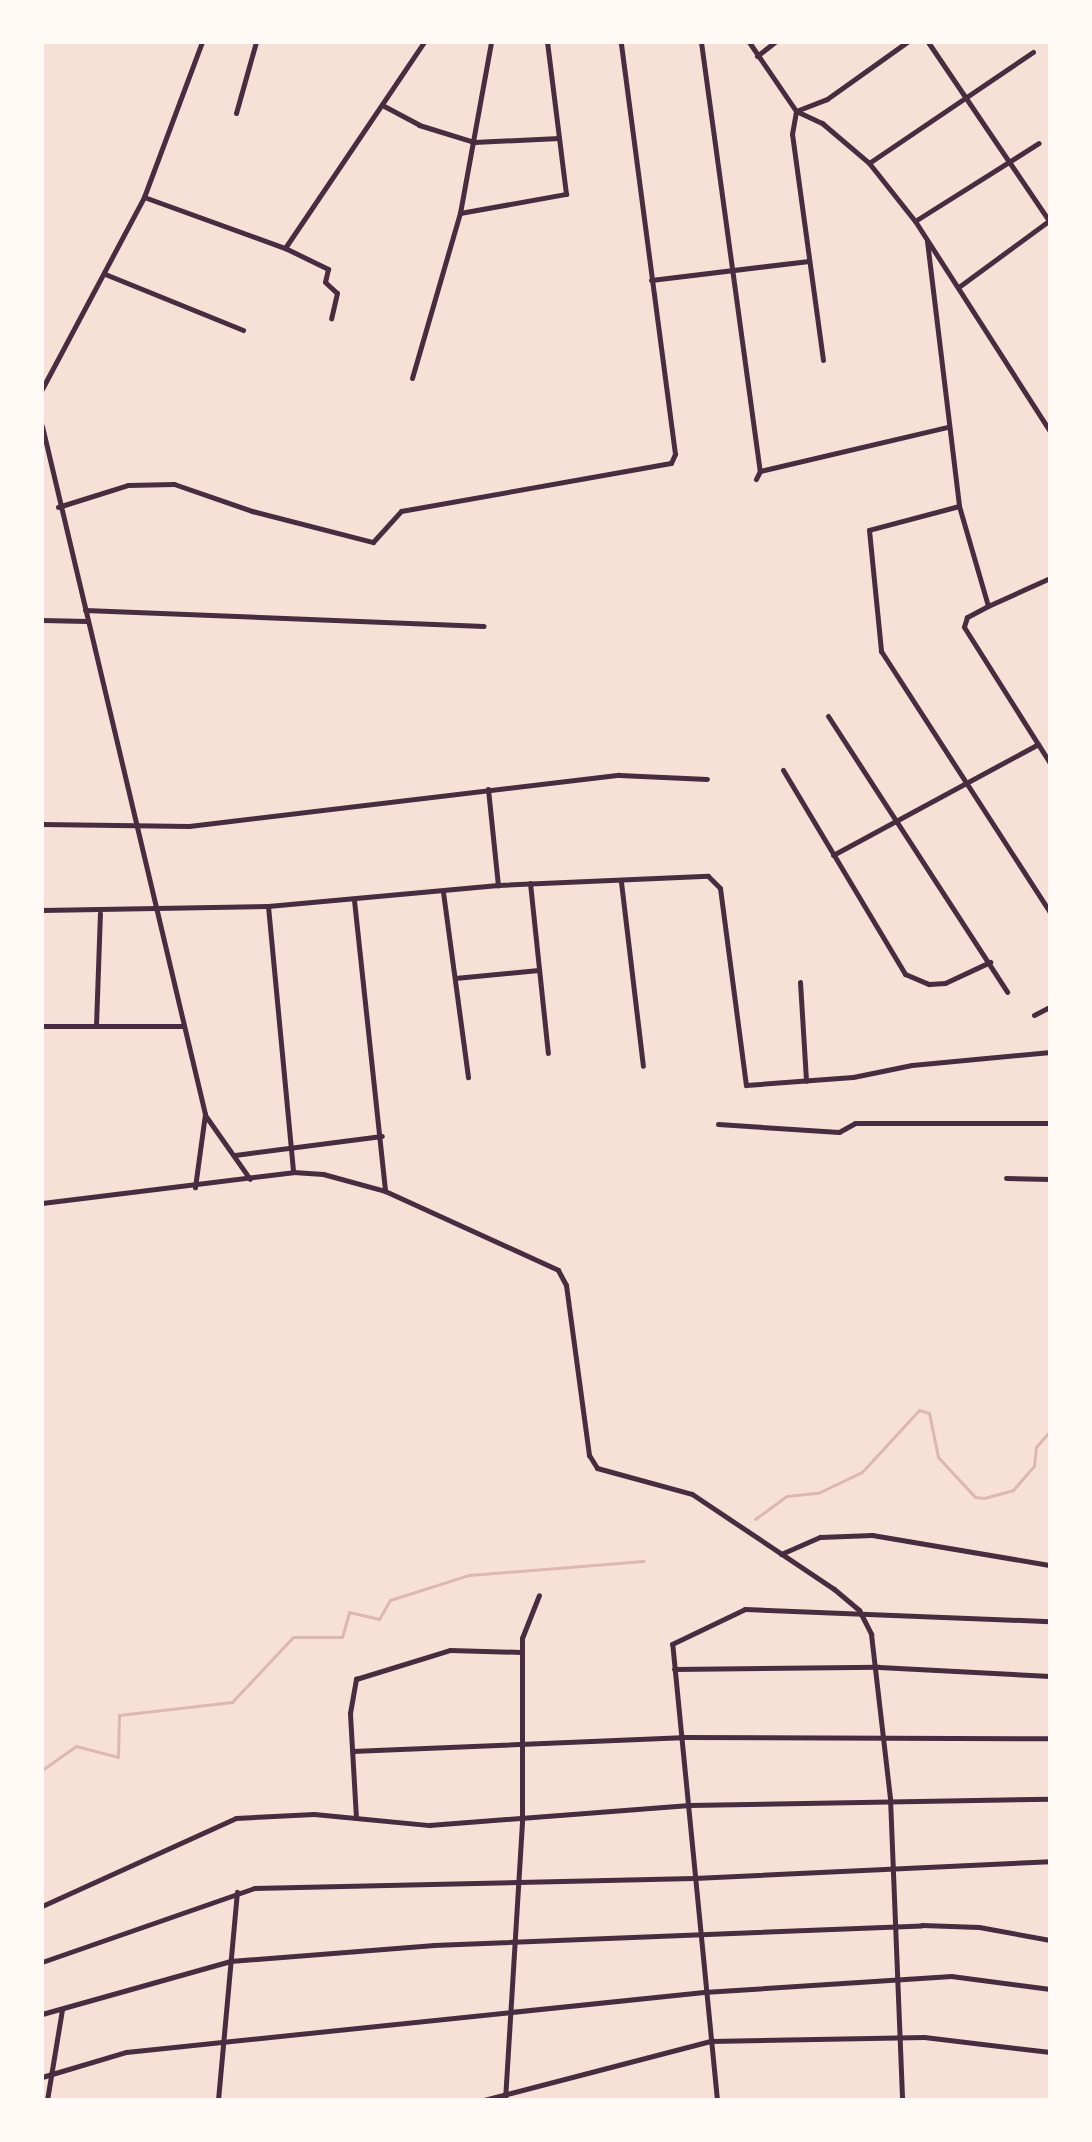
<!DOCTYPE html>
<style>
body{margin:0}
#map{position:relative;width:1092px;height:2142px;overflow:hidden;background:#f7e1d7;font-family:"Golos Text",sans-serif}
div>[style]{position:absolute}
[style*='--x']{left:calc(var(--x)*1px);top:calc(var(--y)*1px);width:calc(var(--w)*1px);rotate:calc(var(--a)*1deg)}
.stream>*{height:3px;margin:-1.5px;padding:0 1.5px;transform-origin:1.5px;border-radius:1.5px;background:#dcb8b0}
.minor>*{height:5px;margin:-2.5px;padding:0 2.5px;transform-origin:2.5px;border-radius:2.5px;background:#4a2c40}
span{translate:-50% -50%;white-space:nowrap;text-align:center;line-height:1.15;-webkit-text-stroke:8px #fffaf5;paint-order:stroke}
.frame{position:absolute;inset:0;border:44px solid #fffaf5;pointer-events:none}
</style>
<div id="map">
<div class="stream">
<i style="--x:755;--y:1519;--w:39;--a:-36"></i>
<i style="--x:787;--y:1496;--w:31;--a:-6"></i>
<i style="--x:818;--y:1493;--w:49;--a:-25.5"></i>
<i style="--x:862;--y:1472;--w:84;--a:-47.4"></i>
<i style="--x:919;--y:1410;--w:10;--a:17"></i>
<i style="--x:929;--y:1413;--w:45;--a:78.4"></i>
<i style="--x:938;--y:1457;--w:54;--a:47.2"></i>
<i style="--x:975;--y:1497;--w:9;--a:6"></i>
<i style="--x:984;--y:1498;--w:30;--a:-15"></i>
<i style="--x:1013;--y:1490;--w:32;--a:-49"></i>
<i style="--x:1034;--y:1466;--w:19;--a:-84"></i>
<i style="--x:1036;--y:1447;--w:21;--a:-49"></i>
<i style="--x:42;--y:1770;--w:42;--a:-35.2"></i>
<i style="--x:76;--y:1746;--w:43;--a:14.7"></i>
<i style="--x:118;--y:1757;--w:42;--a:-88.6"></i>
<i style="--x:119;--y:1715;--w:114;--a:-6.6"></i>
<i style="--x:232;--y:1702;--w:89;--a:-46.8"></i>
<i style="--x:293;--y:1637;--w:49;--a:0"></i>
<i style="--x:342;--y:1637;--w:26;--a:-74"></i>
<i style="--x:349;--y:1612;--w:31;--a:13"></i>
<i style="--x:379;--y:1619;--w:22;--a:-60"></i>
<i style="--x:390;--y:1600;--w:83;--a:-17.6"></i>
<i style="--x:469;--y:1575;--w:175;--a:-4.6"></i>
</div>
<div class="minor">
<i style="--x:701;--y:42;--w:433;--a:82.2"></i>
<i style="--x:760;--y:471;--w:9;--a:117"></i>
<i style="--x:749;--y:42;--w:83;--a:55.7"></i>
<i style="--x:796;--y:111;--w:29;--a:25"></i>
<i style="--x:822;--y:123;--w:62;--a:40.4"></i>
<i style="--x:869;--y:163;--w:74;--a:51.6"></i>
<i style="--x:915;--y:221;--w:250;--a:57.3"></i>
<i style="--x:928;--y:42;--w:216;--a:55.9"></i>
<i style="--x:757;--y:56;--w:23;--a:-38"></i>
<i style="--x:384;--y:106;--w:40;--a:28"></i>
<i style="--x:419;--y:125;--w:58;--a:17.2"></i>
<i style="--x:474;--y:142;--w:85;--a:-2.7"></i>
<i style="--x:236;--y:113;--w:74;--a:-74.3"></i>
<i style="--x:869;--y:163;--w:198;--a:-34.1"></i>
<i style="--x:144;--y:197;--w:150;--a:19.9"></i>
<i style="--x:285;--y:248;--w:249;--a:-56"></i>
<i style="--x:460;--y:213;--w:108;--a:-10.2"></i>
<i style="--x:566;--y:194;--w:153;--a:-97.1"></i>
<i style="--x:915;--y:221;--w:146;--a:-32.2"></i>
<i style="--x:927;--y:241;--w:267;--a:83.1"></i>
<i style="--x:959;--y:506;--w:104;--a:73.8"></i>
<i style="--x:988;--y:606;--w:24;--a:152"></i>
<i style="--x:967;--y:617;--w:10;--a:107"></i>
<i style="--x:964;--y:627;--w:161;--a:57.7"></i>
<i style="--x:285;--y:248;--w:48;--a:26"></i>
<i style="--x:328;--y:269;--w:13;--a:103"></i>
<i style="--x:325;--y:282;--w:16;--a:43"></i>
<i style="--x:337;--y:293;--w:26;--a:103"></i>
<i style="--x:105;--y:274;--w:149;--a:22.1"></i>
<i style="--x:651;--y:280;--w:159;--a:-6.9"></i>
<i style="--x:960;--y:286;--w:112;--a:-36.3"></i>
<i style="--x:823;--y:360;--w:228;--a:-97.8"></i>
<i style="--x:792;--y:134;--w:23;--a:-80"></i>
<i style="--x:796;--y:111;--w:33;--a:-21"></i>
<i style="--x:827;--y:99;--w:98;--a:-35.5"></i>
<i style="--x:412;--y:378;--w:172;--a:-73.8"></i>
<i style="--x:460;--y:213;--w:174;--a:-79.7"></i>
<i style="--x:42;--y:389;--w:217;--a:-62"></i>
<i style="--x:144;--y:197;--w:165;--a:-69.5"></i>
<i style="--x:42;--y:426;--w:707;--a:76.67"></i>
<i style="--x:205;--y:1114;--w:74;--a:97.8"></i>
<i style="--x:760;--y:471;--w:193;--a:-13.2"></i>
<i style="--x:959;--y:506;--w:93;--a:165.1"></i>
<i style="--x:869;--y:530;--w:122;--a:84.3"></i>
<i style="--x:881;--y:651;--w:311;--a:57.1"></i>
<i style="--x:58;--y:507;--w:73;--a:-17.4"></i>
<i style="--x:128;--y:485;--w:46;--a:-1.2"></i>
<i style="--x:174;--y:484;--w:83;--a:19.1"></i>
<i style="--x:252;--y:511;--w:125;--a:14.4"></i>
<i style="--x:373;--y:542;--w:42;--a:-47.9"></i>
<i style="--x:401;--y:511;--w:274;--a:-10.1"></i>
<i style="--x:671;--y:463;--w:10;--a:-66"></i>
<i style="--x:675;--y:454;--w:416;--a:-97.5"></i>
<i style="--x:988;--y:606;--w:68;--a:-24.3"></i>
<i style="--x:85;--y:610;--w:399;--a:2.3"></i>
<i style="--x:42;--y:620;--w:45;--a:1.3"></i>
<i style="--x:828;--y:716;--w:329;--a:57"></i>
<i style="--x:783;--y:770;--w:238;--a:59.1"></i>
<i style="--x:905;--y:974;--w:26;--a:23"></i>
<i style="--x:929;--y:984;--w:16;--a:-4"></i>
<i style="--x:945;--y:983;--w:50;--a:-25"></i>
<i style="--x:488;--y:789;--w:97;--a:84.1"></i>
<i style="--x:42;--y:824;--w:147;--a:0.8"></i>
<i style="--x:189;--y:826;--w:433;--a:-6.8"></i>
<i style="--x:619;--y:775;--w:88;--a:2.6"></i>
<i style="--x:833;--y:855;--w:233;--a:-28.4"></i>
<i style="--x:621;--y:882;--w:185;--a:83.2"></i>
<i style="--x:530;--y:883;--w:171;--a:84"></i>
<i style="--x:443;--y:892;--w:187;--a:82.3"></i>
<i style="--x:354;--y:900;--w:293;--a:83.9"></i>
<i style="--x:268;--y:906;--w:267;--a:84.6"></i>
<i style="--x:42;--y:910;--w:226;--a:-1"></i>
<i style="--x:268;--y:906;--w:231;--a:-5.2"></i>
<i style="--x:498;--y:885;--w:210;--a:-2.5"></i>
<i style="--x:708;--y:876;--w:17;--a:45"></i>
<i style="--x:720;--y:888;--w:199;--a:82.5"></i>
<i style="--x:746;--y:1085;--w:107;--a:-4.3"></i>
<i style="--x:853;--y:1077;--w:60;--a:-11.5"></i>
<i style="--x:912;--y:1065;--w:139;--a:-5.4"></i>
<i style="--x:455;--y:978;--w:84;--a:-5.4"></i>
<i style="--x:800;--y:982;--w:99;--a:86.5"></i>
<i style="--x:1034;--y:1015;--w:18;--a:-27"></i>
<i style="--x:42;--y:1026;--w:140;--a:0"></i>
<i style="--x:96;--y:1026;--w:113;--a:-88"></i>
<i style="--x:205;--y:1115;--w:78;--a:54.9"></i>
<i style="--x:718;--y:1124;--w:121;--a:3.8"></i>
<i style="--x:839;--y:1132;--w:18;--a:-29"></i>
<i style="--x:855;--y:1123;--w:195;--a:0"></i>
<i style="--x:235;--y:1155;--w:148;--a:-7.4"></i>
<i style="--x:1006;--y:1178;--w:44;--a:1.3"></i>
<i style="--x:42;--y:1203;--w:253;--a:-7"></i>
<i style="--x:293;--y:1172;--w:30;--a:4"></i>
<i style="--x:323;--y:1174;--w:64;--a:15.3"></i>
<i style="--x:385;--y:1191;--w:190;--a:24.5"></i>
<i style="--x:558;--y:1270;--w:17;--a:62"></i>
<i style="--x:566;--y:1285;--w:172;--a:82.3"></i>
<i style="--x:589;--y:1455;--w:15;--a:58"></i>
<i style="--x:597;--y:1468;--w:98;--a:15.3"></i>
<i style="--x:692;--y:1494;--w:171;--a:33.8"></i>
<i style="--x:834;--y:1589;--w:33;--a:40"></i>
<i style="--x:859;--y:1610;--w:27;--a:63"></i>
<i style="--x:871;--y:1634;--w:165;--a:83.4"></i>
<i style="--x:890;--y:1798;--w:302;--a:87.7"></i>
<i style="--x:781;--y:1554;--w:43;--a:-23.6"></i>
<i style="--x:820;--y:1537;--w:52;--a:-2.2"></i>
<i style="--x:872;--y:1535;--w:181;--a:9.6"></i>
<i style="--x:674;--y:1669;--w:205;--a:-0.6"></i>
<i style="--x:879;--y:1667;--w:171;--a:3"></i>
<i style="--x:352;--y:1751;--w:329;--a:-2.4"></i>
<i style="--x:681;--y:1737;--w:369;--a:0.2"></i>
<i style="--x:356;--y:1818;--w:105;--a:-93.3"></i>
<i style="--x:350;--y:1713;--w:35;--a:-80"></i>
<i style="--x:356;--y:1679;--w:98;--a:-17.1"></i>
<i style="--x:450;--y:1650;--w:72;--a:1.6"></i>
<i style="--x:42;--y:1906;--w:213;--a:-24.4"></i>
<i style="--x:236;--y:1818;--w:78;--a:-2.9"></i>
<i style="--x:314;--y:1814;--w:116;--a:5.5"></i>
<i style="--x:429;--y:1825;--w:261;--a:-4.4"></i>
<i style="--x:689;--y:1805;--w:361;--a:-1"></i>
<i style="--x:42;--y:1962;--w:225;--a:-19.2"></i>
<i style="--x:254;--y:1888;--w:440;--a:-1.3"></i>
<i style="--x:694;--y:1878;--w:356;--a:-2.7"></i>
<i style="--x:42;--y:2014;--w:195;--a:-15.7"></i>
<i style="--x:230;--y:1961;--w:205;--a:-4.5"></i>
<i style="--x:434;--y:1945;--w:488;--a:-2.3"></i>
<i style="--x:922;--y:1925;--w:57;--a:2"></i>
<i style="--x:979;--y:1927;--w:72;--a:10.4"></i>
<i style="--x:42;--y:2077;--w:88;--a:-16.6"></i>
<i style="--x:126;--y:2052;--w:581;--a:-5.93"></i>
<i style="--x:704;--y:1992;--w:248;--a:-3.7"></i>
<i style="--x:951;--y:1976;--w:100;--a:7.5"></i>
<i style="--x:47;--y:2100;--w:92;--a:-80.6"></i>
<i style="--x:218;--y:2100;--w:209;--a:-84.8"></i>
<i style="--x:484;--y:2100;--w:234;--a:-14.6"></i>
<i style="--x:710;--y:2041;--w:214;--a:-1.1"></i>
<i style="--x:924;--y:2037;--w:127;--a:6.8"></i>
<i style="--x:505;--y:2100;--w:281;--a:-86.5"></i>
<i style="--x:522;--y:1820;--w:182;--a:-90"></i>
<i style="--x:522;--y:1638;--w:46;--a:-68.4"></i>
<i style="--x:712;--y:2100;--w:225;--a:0"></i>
<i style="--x:717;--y:2100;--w:458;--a:-95.6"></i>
<i style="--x:672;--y:1644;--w:81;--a:-25.6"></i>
<i style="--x:745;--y:1609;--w:305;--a:2.3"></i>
</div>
<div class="frame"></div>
</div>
